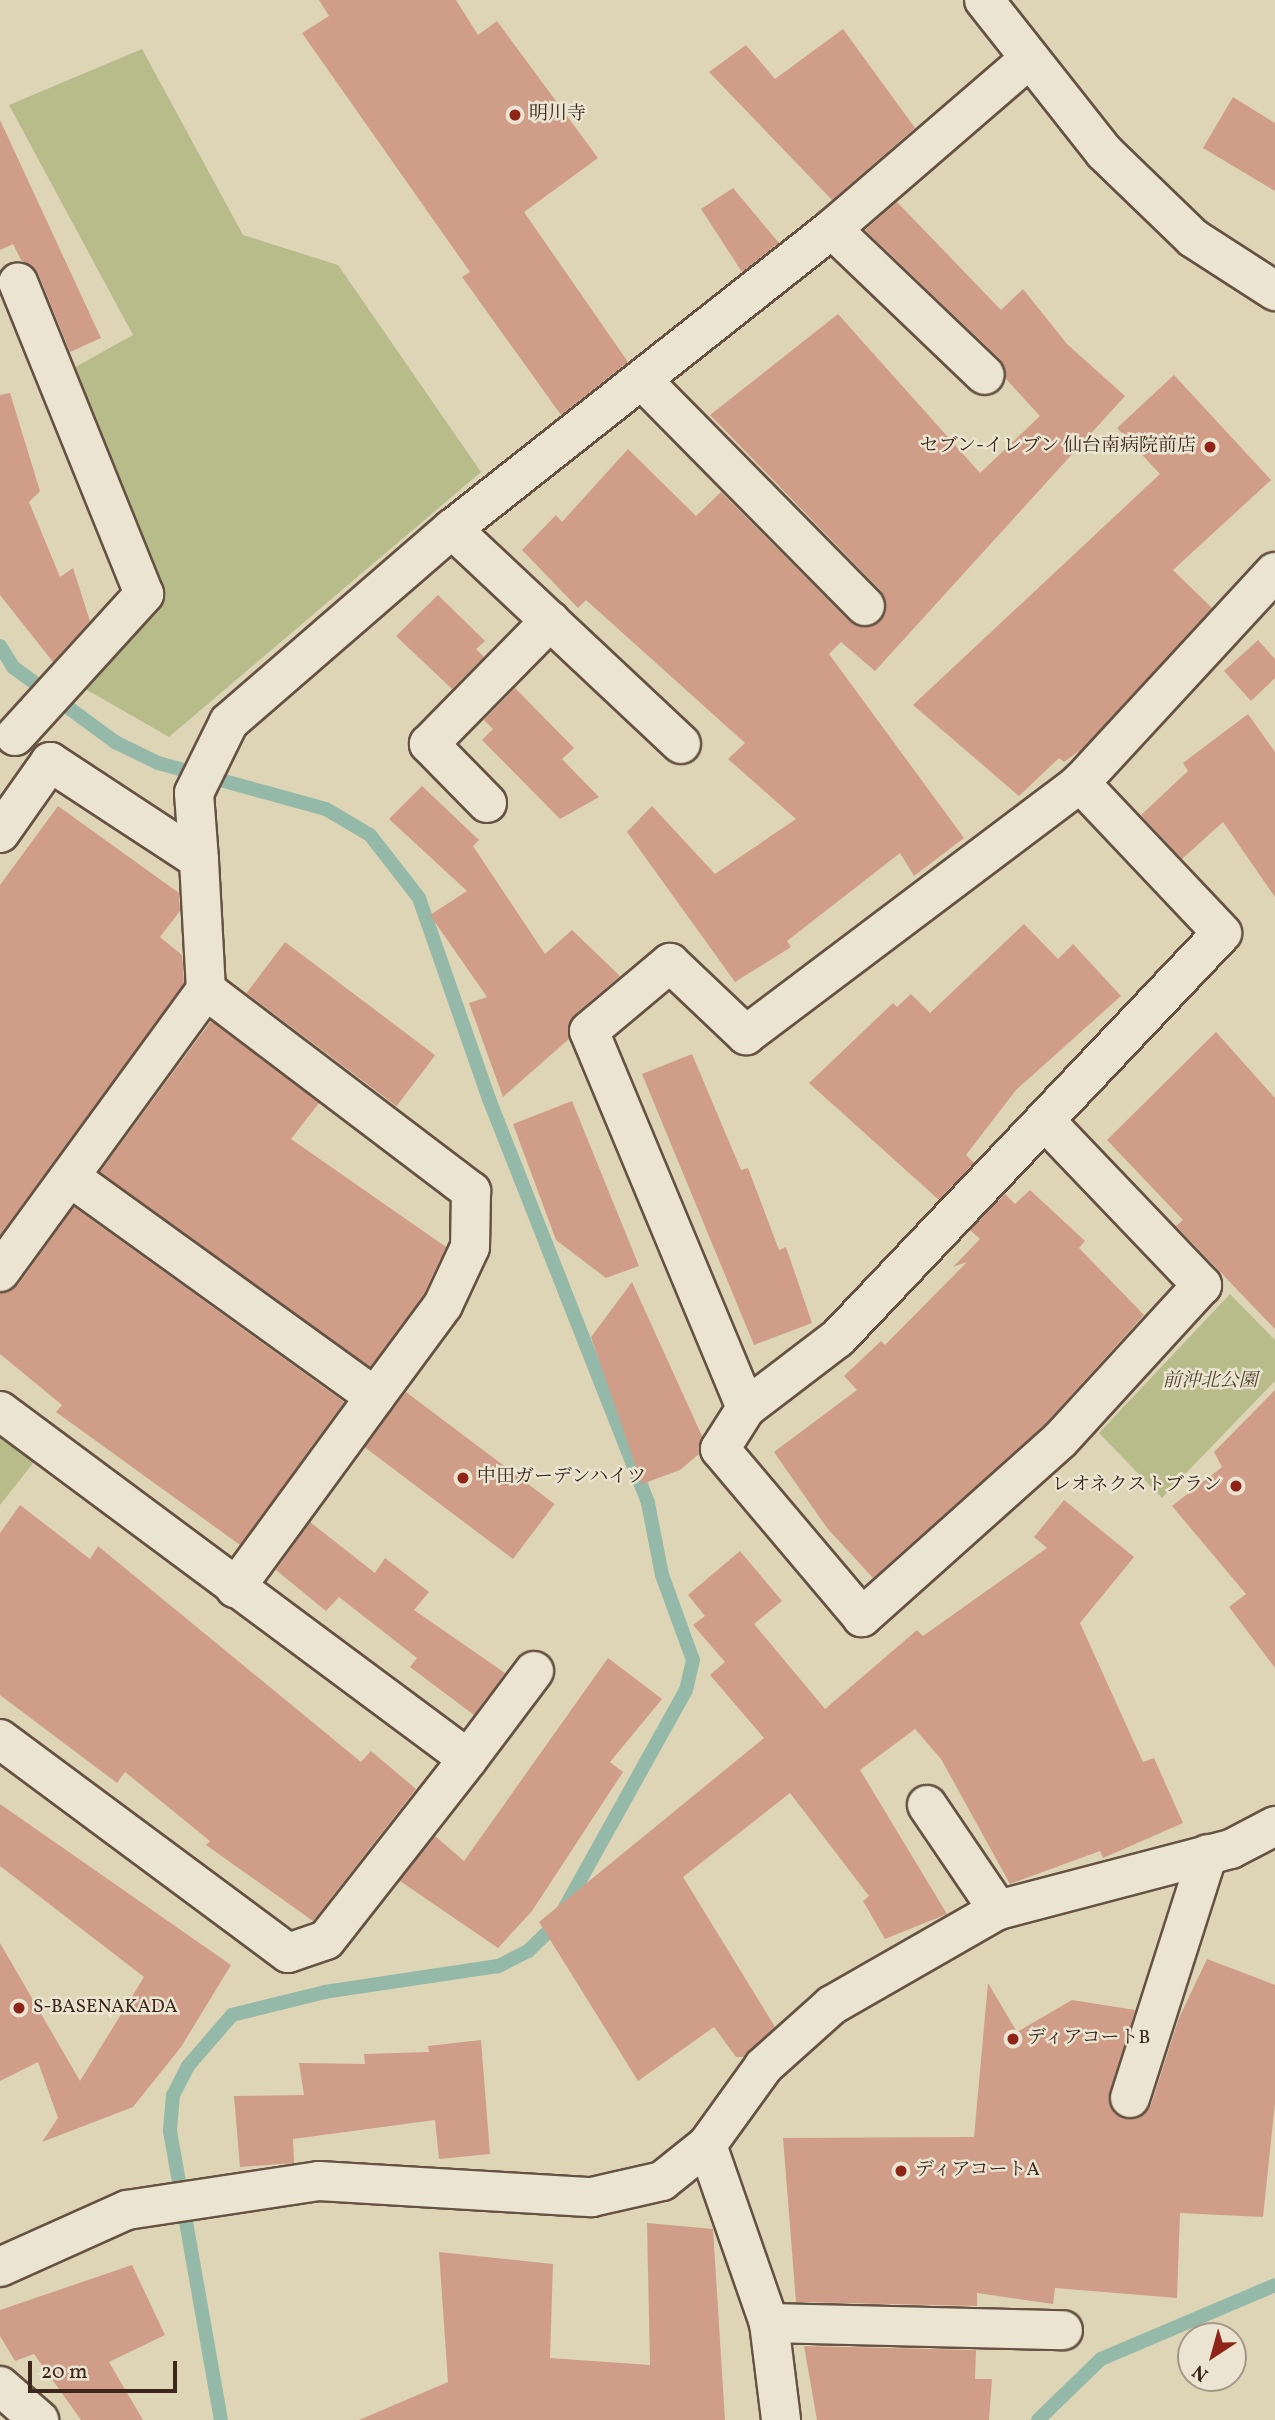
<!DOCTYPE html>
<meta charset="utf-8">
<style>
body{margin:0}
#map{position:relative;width:1275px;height:2420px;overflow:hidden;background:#ded5b7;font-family:Vollkorn,"Noto Serif JP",serif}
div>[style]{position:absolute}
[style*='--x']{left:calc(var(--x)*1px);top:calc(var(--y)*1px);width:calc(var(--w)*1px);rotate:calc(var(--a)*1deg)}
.green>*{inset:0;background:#b7bc8a}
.stream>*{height:14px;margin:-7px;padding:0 7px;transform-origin:7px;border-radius:7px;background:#94b9a8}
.building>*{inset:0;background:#d09e88;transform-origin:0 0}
.roads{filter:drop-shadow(2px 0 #655242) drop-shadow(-2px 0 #655242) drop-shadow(0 2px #655242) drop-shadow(0 -2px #655242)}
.street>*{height:38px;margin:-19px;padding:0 19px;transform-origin:19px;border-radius:19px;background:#eae4d0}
.secondary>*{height:38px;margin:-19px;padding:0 19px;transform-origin:19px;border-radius:19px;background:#eae4d0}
.dots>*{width:19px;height:19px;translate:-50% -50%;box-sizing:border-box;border:4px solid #eae4d0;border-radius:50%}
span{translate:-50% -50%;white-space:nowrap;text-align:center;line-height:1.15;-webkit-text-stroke:5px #eae4d0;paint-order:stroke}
.poi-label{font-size:19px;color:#3d261b}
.left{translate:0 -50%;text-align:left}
.right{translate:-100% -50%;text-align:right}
.park-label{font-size:19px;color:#554431;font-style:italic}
.north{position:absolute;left:1177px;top:2322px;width:70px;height:70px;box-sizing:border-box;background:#eae4d0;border:2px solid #a59888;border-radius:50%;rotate:216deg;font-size:19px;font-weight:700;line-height:28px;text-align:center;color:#3d261b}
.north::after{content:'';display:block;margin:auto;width:24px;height:32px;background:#8f2418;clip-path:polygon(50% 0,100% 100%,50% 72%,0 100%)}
.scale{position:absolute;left:28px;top:2361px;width:149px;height:32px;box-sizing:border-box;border:4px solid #3d261b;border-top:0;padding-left:9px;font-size:21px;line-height:24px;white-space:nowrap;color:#3d261b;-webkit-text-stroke:5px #eae4d0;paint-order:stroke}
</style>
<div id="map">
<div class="green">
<i style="clip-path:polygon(142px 49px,243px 235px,338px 265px,481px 472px,169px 737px,82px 687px,162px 590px,70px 370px,133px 335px,9px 105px)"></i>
<i style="clip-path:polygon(1230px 1294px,1275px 1340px,1275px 1381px,1162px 1498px,1099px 1433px)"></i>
<i style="clip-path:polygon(0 1436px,34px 1462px,0 1505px)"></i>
</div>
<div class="stream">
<i style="--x:0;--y:646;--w:25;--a:58"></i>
<i style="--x:13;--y:667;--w:127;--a:36.3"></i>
<i style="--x:115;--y:742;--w:48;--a:26"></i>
<i style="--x:158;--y:763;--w:174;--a:15.3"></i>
<i style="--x:326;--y:809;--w:51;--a:30.6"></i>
<i style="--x:370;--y:835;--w:80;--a:52.1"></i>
<i style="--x:419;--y:898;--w:213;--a:70.8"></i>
<i style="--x:489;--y:1099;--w:434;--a:68.5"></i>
<i style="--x:648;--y:1503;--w:73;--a:79"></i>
<i style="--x:662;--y:1575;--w:90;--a:70"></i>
<i style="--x:693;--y:1660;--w:31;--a:103"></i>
<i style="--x:686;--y:1690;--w:268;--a:119.1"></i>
<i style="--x:556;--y:1924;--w:39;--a:136"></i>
<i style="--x:528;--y:1951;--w:34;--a:153"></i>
<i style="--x:498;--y:1966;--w:175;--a:171.5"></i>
<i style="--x:325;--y:1992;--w:96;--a:166.1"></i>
<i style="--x:232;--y:2015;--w:67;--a:130.8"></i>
<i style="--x:188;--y:2066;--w:33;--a:117"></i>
<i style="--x:173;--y:2095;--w:36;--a:95"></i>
<i style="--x:170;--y:2131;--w:293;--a:80"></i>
<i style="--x:1038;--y:2420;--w:88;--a:-44.1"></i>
<i style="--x:1101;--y:2359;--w:189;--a:-23"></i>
</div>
<div class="building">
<i style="clip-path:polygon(319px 0,456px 0,478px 35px,497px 21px,598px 158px,524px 212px,628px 362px,561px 415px,462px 277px,470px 272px,302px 33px,329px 16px)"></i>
<i style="clip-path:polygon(843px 29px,915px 128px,832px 200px,709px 72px,746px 45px,775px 79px)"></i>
<i style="clip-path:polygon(1233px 97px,1275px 123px,1275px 191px,1203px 148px)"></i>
<i style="clip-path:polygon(0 120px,101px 338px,70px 352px,38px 273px,21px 260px,13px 244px,0 250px)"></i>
<i style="clip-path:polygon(733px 188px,779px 243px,742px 272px,701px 209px)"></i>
<i style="clip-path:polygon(897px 202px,1001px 310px,1023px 289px,1067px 344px,1125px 396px,875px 671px,841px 642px,829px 654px,964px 838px,914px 876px,900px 853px,787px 941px,791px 947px,735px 982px,627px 832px,652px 806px,715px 874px,796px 819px,728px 759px,745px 743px,586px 600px,578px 608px,522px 550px,556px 515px,562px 522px,628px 449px,696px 516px,721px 492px,849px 621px,860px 627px,880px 622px,886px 611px,881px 591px,710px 415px,838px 314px,980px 473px,1040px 416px,1006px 379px,1000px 359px,865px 230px)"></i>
<i style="clip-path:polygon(1174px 375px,1271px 480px,1173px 570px,1212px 608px,1082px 749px,1064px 762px,1059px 758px,1019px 796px,913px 705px,1160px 474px,1117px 428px)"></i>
<i style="clip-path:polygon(10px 393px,40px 491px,29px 502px,60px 577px,73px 568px,90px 621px,53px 662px,0 595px,0 395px)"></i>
<i style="clip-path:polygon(438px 595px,485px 641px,476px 649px,484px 657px,452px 689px,396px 636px)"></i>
<i style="clip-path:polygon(1258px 640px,1275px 659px,1275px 678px,1251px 701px,1224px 671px)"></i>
<i style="clip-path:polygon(515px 688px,574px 748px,562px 759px,599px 797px,560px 819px,482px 740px,493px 729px,484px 720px)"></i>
<i style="clip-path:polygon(1248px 714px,1275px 752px,1275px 897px,1223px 822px,1182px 859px,1141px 815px,1188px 771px,1183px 763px)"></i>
<i style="clip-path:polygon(422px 786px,479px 840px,473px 846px,545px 954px,572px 930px,620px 976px,574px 1015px,569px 1039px,503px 1097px,469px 1003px,487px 997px,430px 915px,467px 891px,389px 819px)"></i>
<i style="clip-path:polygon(58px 806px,179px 893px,180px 911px,160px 937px,182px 955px,184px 983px,0 1235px,0 885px)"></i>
<i style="clip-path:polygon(1024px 924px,1058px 959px,1073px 944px,1121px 996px,1016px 1090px,966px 1155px,974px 1163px,939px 1200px,809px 1083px,893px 1003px,897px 1007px,911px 994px,930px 1013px)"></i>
<i style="left:285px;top:942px;width:188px;height:64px;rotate:37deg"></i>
<i style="clip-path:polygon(211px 1021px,319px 1103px,291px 1139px,446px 1247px,424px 1294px,370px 1367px,100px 1172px)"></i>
<i style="clip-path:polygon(1216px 1032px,1275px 1098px,1275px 1329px,1176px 1226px,1183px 1220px,1107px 1140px)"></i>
<i style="clip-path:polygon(692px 1054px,741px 1170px,748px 1168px,779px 1250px,786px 1247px,812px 1323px,754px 1345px,642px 1074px)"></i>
<i style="clip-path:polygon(572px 1101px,639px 1266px,606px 1278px,556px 1240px,513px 1124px)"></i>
<i style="clip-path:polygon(1030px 1190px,1085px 1241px,1079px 1248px,1144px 1315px,1045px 1424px,873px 1578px,827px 1528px,774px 1452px,857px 1390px,844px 1376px,881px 1341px,885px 1345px,967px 1262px,953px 1267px,980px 1239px,970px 1230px,1005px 1194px,1015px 1204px)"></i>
<i style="clip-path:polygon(74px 1207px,344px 1402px,240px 1545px,56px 1412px,62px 1405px,0 1354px,0 1293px,18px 1285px)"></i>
<i style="clip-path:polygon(632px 1282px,702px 1436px,699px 1454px,680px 1470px,642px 1484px,591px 1337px)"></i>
<i style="clip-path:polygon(1275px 1390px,1275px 1668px,1229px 1607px,1246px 1594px,1172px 1506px,1222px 1467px,1214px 1452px)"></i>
<i style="left:406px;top:1392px;width:186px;height:69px;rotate:37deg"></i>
<i style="clip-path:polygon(1064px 1500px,1134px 1557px,1080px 1623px,1143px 1762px,1154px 1758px,1183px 1823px,1103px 1858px,1100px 1851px,1010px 1884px,941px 1759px,915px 1729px,860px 1770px,947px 1914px,885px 1939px,863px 1901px,869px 1896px,790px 1793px,683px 1877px,775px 2027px,744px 2057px,736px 2057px,714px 2027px,638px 2081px,539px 1922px,764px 1738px,710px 1675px,725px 1662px,693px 1625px,705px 1616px,688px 1595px,740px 1551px,782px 1601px,754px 1624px,825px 1709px,917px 1630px,923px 1636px,1047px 1548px,1034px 1537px)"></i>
<i style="clip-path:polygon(20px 1505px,90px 1559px,98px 1546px,361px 1762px,371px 1751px,416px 1789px,313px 1921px,206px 1845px,210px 1841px,125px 1772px,117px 1783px,0 1695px,0 1533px)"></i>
<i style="clip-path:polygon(310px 1522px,375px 1573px,385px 1558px,429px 1592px,414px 1610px,505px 1673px,474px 1715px,410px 1667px,417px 1658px,339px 1597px,326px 1611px,276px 1570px)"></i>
<i style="clip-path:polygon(608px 1658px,662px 1699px,610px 1762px,623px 1772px,532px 1911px,498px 1948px,400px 1881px,435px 1836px,464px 1861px)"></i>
<i style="clip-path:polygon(0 1804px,231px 1965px,181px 2047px,133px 2107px,42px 2142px,58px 2118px,38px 2062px,0 2081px,0 1943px,80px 2081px,144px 1977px,0 1866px)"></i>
<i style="clip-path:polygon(1207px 1959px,1275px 1985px,1275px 2103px,1263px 2217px,1180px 2213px,1177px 2298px,1055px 2288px,1053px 2304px,977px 2293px,977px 2306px,796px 2302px,783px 2138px,974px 2137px,988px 1983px,1017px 2032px,1072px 2000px,1135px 2010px,1109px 2102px,1114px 2113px,1135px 2119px,1151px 2105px,1179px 2018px)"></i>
<i style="clip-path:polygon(481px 2040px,490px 2154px,439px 2159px,435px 2120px,293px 2139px,294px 2163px,240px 2167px,234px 2096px,304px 2095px,299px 2063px,365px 2064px,364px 2054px,429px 2052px,428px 2046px)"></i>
<i style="clip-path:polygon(647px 2223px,713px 2229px,725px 2420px,359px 2420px,448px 2382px,439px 2252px,553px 2264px,550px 2358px,650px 2365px)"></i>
<i style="clip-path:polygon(132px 2265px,165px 2335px,109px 2362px,143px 2420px,81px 2420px,34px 2354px,15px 2361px,0 2336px,0 2310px)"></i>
<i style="clip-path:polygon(804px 2346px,976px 2350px,975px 2379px,992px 2379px,989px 2420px,817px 2420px)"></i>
</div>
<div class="roads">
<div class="street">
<i style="--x:832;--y:229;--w:211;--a:43.7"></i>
<i style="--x:643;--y:381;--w:316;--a:45.4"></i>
<i style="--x:452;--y:529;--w:314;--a:43.2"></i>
<i style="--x:15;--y:736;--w:192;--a:-47.7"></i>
<i style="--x:144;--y:594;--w:336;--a:-112"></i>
<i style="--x:487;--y:803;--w:83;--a:-134.5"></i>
<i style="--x:429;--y:744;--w:173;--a:-45.5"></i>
<i style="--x:0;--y:833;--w:87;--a:-54.8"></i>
<i style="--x:50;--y:762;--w:178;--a:33.3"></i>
<i style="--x:199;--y:860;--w:67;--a:-94.3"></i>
<i style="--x:194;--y:793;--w:79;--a:-63.8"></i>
<i style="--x:229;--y:722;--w:295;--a:-40.9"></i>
<i style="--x:452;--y:529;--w:484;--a:-38.3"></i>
<i style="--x:832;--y:229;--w:259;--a:-40.8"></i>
<i style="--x:206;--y:990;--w:333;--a:37.2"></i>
<i style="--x:471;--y:1191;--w:56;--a:91"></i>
<i style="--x:470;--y:1247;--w:64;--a:115"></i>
<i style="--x:443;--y:1305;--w:114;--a:126.5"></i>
<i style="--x:1046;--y:1122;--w:226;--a:46.3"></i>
<i style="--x:1202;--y:1285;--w:210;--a:132.5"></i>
<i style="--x:1060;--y:1440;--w:266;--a:138.2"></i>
<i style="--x:862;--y:1617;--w:220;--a:-130.2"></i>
<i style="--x:720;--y:1449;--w:49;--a:-57.6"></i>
<i style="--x:746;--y:1408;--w:408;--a:-112.6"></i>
<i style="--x:589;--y:1031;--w:106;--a:-40"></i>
<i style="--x:670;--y:963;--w:105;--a:43.5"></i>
<i style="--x:746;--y:1035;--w:418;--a:-37"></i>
<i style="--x:1080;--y:783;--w:287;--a:-47.3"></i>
<i style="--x:70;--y:1177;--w:376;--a:35.8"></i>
<i style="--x:375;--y:1397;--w:237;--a:126.2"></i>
<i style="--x:0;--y:1272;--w:349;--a:-53.9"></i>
<i style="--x:206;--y:990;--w:130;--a:-93.1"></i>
<i style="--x:746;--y:1408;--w:116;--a:-37.3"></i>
<i style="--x:838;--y:1338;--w:558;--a:-46.52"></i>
<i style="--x:1222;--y:933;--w:207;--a:-133.4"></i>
<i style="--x:0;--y:1411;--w:583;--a:36.63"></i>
<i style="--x:468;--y:1759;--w:230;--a:128.1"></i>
<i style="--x:326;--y:1940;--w:40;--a:161.1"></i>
<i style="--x:288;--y:1953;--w:359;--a:-143.4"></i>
<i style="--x:468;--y:1759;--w:110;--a:-53.1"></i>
<i style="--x:927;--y:1805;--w:127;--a:55.9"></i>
<i style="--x:1130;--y:2098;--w:256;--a:-72.3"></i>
<i style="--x:707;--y:2145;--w:188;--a:70.8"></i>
<i style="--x:769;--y:2323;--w:98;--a:82.9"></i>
<i style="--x:0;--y:2267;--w:139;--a:-24.2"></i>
<i style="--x:127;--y:2210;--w:194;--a:-8.6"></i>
<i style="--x:319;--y:2181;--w:273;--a:3.4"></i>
<i style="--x:592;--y:2197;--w:72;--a:-12.9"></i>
<i style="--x:662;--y:2181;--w:58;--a:-38.7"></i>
<i style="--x:707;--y:2145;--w:97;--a:-54.2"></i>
<i style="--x:764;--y:2066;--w:91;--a:-41.9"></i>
<i style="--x:832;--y:2005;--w:191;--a:-29.8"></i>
<i style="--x:998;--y:1910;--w:241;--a:-14.7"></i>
<i style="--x:1231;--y:1849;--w:50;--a:-27.6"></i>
<i style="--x:769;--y:2323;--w:294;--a:1.4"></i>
<i style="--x:0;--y:2386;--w:52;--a:41.1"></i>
</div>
<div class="secondary">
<i style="--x:984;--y:0;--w:194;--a:51.7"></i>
<i style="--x:1104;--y:152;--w:124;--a:44"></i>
<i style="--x:1193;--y:238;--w:98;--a:32.9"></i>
</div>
</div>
<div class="dots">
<i style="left:515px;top:115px;background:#8f2418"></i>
<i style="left:1210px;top:447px;background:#8f2418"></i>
<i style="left:463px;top:1478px;background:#8f2418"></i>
<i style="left:1236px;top:1486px;background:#8f2418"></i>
<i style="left:19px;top:2008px;background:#8f2418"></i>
<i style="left:1013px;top:2039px;background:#8f2418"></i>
<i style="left:901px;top:2171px;background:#8f2418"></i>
</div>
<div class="poi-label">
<span class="left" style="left:529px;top:115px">明川寺</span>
<span class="right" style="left:1196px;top:447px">セブン-イレブン 仙台南病院前店</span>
<span class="left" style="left:477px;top:1478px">中田ガーデンハイツ</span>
<span class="right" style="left:1222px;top:1486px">レオネクストブラン</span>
<span class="left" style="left:33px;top:2008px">S-BASENAKADA</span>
<span class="left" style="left:1027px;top:2039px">ディアコートB</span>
<span class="left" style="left:915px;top:2171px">ディアコートA</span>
</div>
<div class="park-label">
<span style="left:1210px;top:1382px">前沖北公園</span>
</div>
<div class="north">N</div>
<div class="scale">20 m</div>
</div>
